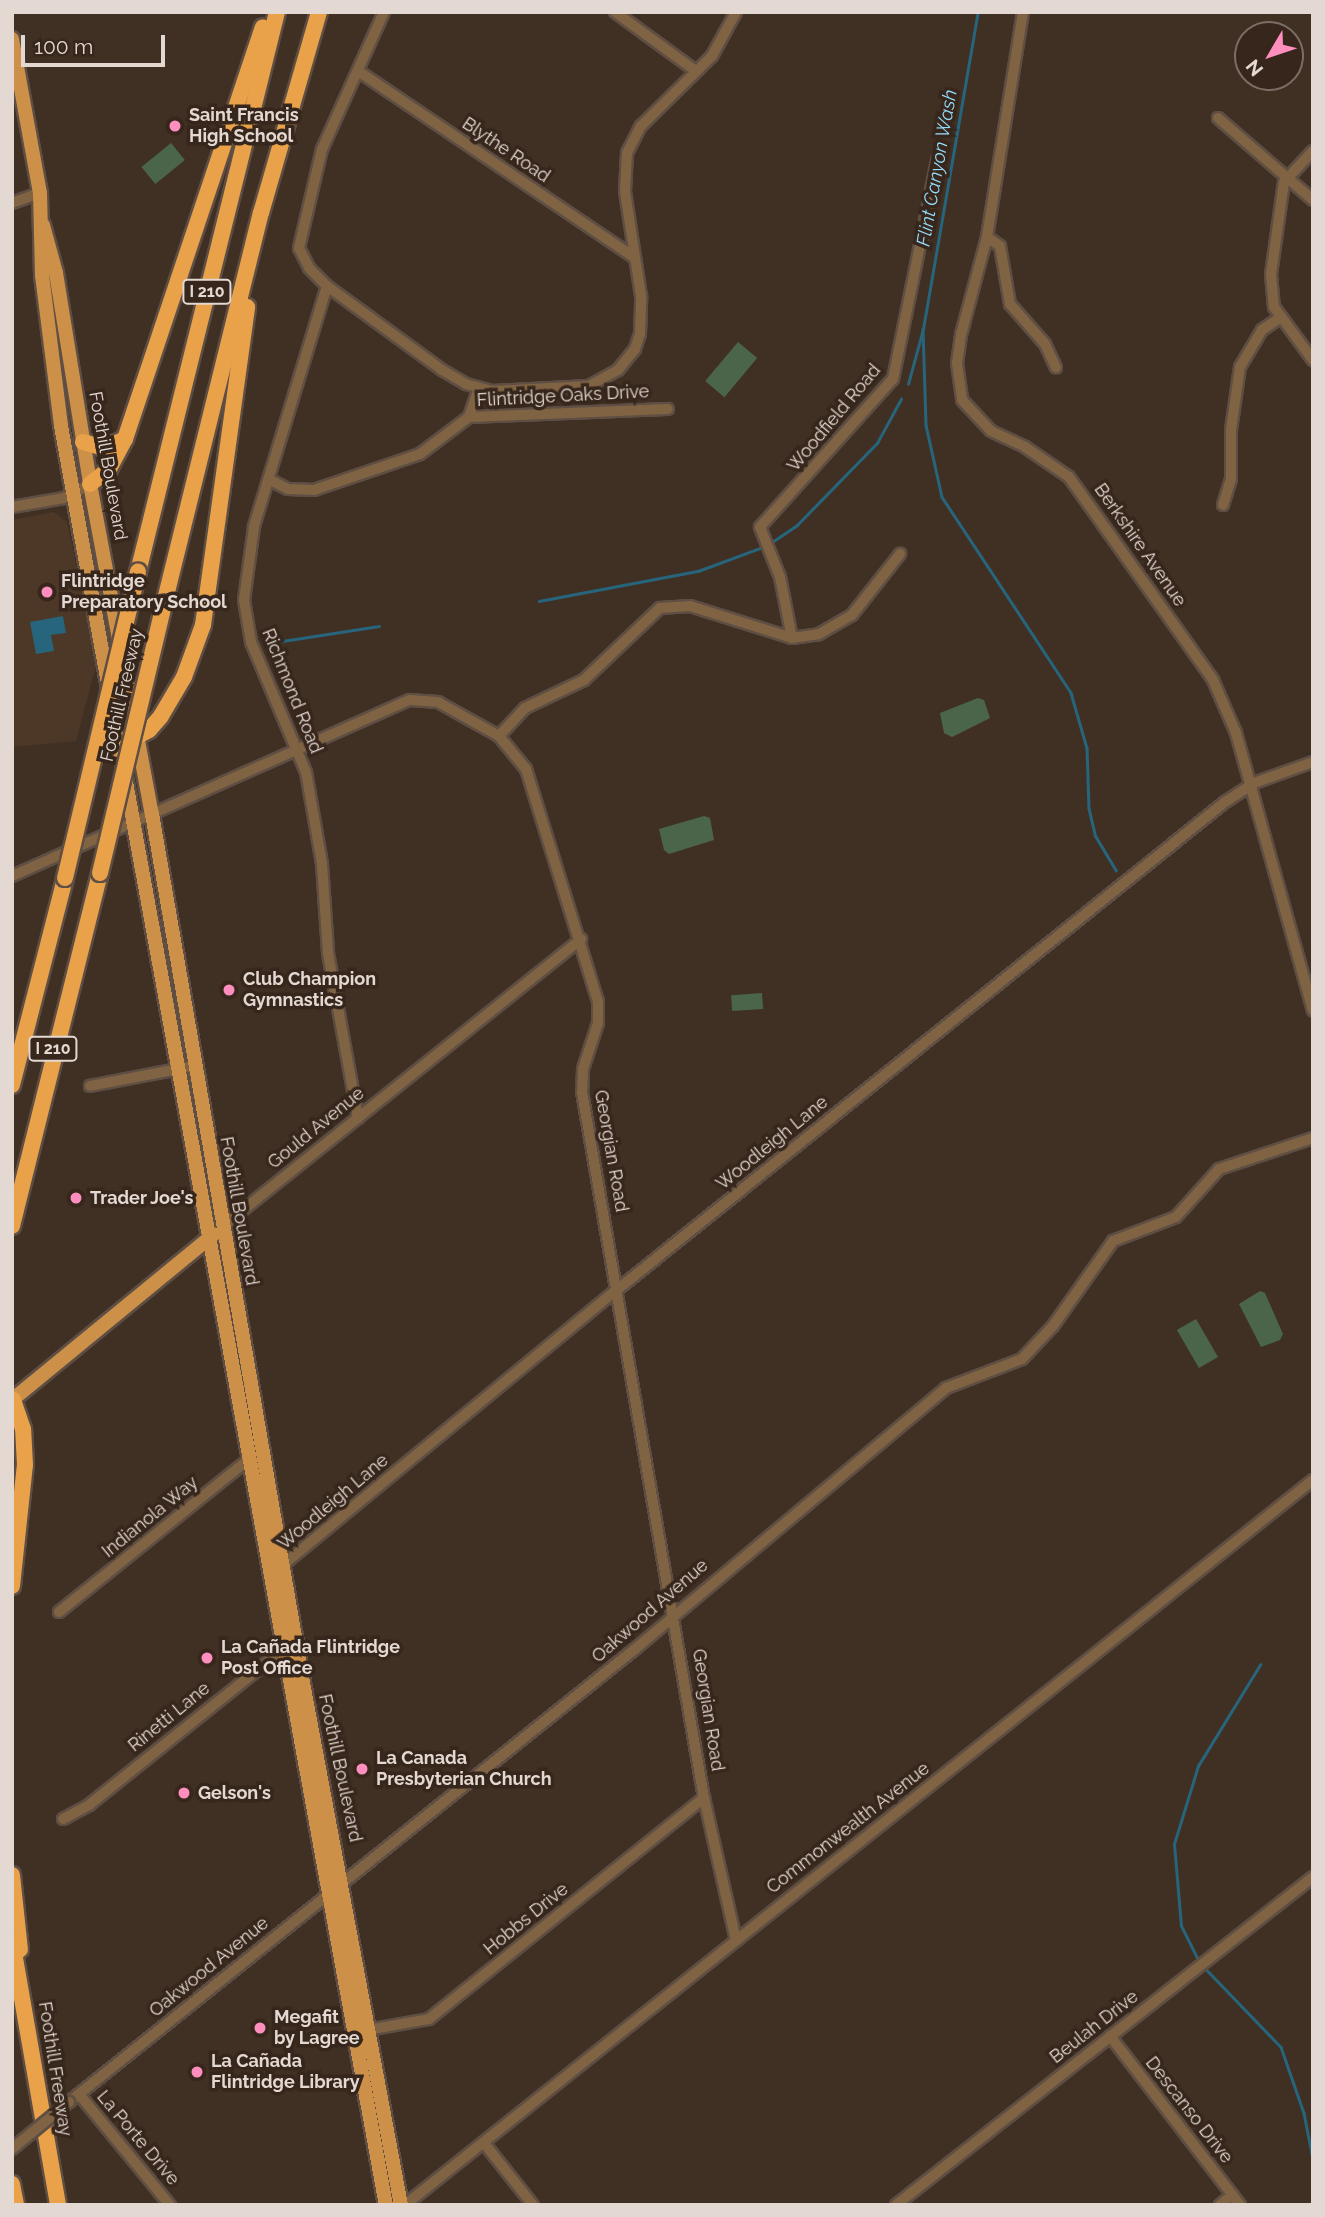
<!DOCTYPE html>
<meta charset="utf-8">
<style>
body{margin:0}
#map{position:relative;width:1325px;height:2217px;overflow:hidden;background:#403024;font-family:Raleway,sans-serif}
div>[style]{position:absolute}
[style*='--x']{left:calc(var(--x)*1px);top:calc(var(--y)*1px);width:calc(var(--w)*1px);rotate:calc(var(--a)*1deg)}
.built>*{inset:0;background:#4d3727}
.green>*{inset:0;background:#4b654b;transform-origin:0 0}
.water>*{inset:0;background:#26657c}
.stream>*{height:2.5px;margin:-1.25px;padding:0 1.25px;transform-origin:1.25px;border-radius:1.25px;background:#26657c}
.roads{filter:drop-shadow(2px 0 #5e4e43) drop-shadow(-2px 0 #5e4e43) drop-shadow(0 2px #5e4e43) drop-shadow(0 -2px #5e4e43)}
.minor>*{height:10px;margin:-5px;padding:0 5px;transform-origin:5px;border-radius:5px;background:#806343}
.major>*{height:14px;margin:-7px;padding:0 7px;transform-origin:7px;border-radius:7px;background:#cc9049}
.highway>*{height:16px;margin:-8px;padding:0 8px;transform-origin:8px;border-radius:8px;background:#e9a14a}
.bridges{filter:drop-shadow(2px 0 #5e4e43) drop-shadow(-2px 0 #5e4e43) drop-shadow(0 2px #5e4e43) drop-shadow(0 -2px #5e4e43)}
.minor-bridge>*{height:10px;margin:-5px;padding:0 5px;transform-origin:5px;border-radius:5px;background:#806343}
.highway-bridge>*{height:16px;margin:-8px;padding:0 8px;transform-origin:8px;border-radius:8px;background:#e9a14a}
.dots>*{width:19px;height:19px;translate:-50% -50%;box-sizing:border-box;border:4px solid #36261b;border-radius:50%}
span{translate:-50% -50%;white-space:nowrap;text-align:center;line-height:1.15;-webkit-text-stroke:7px #36261b;paint-order:stroke}
.shield-label span{padding:2px 5px;background:#36261b;border:2px solid;border-radius:5px;-webkit-text-stroke-width:0}
.shield-label{font-size:16px;color:#e4d9d2;font-weight:700}
.poi-label{font-size:18px;color:#e4d9d2;font-weight:700}
.left{translate:0 -50%;text-align:left}
.street-label{font-size:18px;color:#e4d9d2}
.water-label{font-size:19px;color:#93dbf9;font-style:italic}
.frame{position:absolute;inset:0;border:14px solid #e4d9d2;pointer-events:none}
.north{position:absolute;left:1234px;top:21px;width:70px;height:70px;box-sizing:border-box;background:#36261b;border:2px solid #7c6e64;border-radius:50%;rotate:231deg;font-size:19px;font-weight:700;line-height:28px;text-align:center;color:#e4d9d2}
.north::after{content:'';display:block;margin:auto;width:24px;height:32px;background:#fe8ebe;clip-path:polygon(50% 0,100% 100%,50% 72%,0 100%)}
.scale{position:absolute;left:21px;top:35px;width:144px;height:32px;box-sizing:border-box;border:4px solid #e4d9d2;border-top:0;padding-left:9px;font-size:21px;line-height:24px;white-space:nowrap;color:#e4d9d2;-webkit-text-stroke:5px #36261b;paint-order:stroke}
</style>
<div id="map">
<div class="built">
<i style="clip-path:polygon(54px 512px,67px 522px,97px 662px,76px 741px,12px 747px,12px 520px)"></i>
</div>
<div class="green">
<i style="left:171px;top:143px;width:22px;height:38px;rotate:51deg"></i>
<i style="left:738px;top:342px;width:25px;height:51px;rotate:40deg"></i>
<i style="clip-path:polygon(978px 698px,984px 700px,990px 718px,952px 737px,944px 733px,940px 713px)"></i>
<i style="clip-path:polygon(704px 816px,710px 818px,714px 840px,669px 854px,664px 850px,659px 829px)"></i>
<i style="left:762px;top:993px;width:16px;height:31px;rotate:86deg"></i>
<i style="clip-path:polygon(1260px 1291px,1265px 1293px,1283px 1334px,1280px 1340px,1261px 1347px,1239px 1304px)"></i>
<i style="left:1196px;top:1319px;width:44px;height:22px;rotate:60deg"></i>
</div>
<div class="water">
<i style="clip-path:polygon(63px 616px,66px 633px,51px 635px,54px 651px,36px 654px,30px 622px)"></i>
</div>
<div class="stream">
<i style="--x:923;--y:329;--w:96;--a:88.2"></i>
<i style="--x:926;--y:425;--w:74;--a:77.5"></i>
<i style="--x:942;--y:497;--w:235;--a:56.6"></i>
<i style="--x:1071;--y:693;--w:57;--a:73.8"></i>
<i style="--x:1087;--y:748;--w:60;--a:88.1"></i>
<i style="--x:1089;--y:808;--w:28;--a:77"></i>
<i style="--x:1095;--y:835;--w:41;--a:59"></i>
<i style="--x:908;--y:384;--w:57;--a:-74.7"></i>
<i style="--x:923;--y:329;--w:322;--a:-80.2"></i>
<i style="--x:769;--y:544;--w:34;--a:-34"></i>
<i style="--x:797;--y:525;--w:115;--a:-45.7"></i>
<i style="--x:877;--y:443;--w:50;--a:-61.4"></i>
<i style="--x:539;--y:601;--w:162;--a:-10.7"></i>
<i style="--x:698;--y:571;--w:69;--a:-20.3"></i>
<i style="--x:276;--y:642;--w:104;--a:-8.8"></i>
<i style="--x:1199;--y:1962;--w:40;--a:-116.6"></i>
<i style="--x:1181;--y:1926;--w:82;--a:-94.9"></i>
<i style="--x:1174;--y:1844;--w:82;--a:-72.9"></i>
<i style="--x:1198;--y:1766;--w:119;--a:-58.5"></i>
<i style="--x:1204;--y:1967;--w:111;--a:46.1"></i>
<i style="--x:1281;--y:2047;--w:70;--a:70.8"></i>
<i style="--x:1304;--y:2113;--w:47;--a:78.9"></i>
</div>
<div class="roads">
<div class="minor">
<i style="--x:384;--y:12;--w:150;--a:114.3"></i>
<i style="--x:322;--y:149;--w:102;--a:103.1"></i>
<i style="--x:299;--y:248;--w:22;--a:63"></i>
<i style="--x:309;--y:268;--w:25;--a:45"></i>
<i style="--x:327;--y:286;--w:142;--a:36.1"></i>
<i style="--x:442;--y:370;--w:28;--a:30"></i>
<i style="--x:466;--y:384;--w:28;--a:15"></i>
<i style="--x:493;--y:391;--w:96;--a:-3"></i>
<i style="--x:589;--y:386;--w:33;--a:-29"></i>
<i style="--x:618;--y:370;--w:27;--a:-51"></i>
<i style="--x:635;--y:349;--w:16;--a:-72"></i>
<i style="--x:640;--y:334;--w:38;--a:-88"></i>
<i style="--x:641;--y:296;--w:106;--a:-98.7"></i>
<i style="--x:625;--y:191;--w:38;--a:-87"></i>
<i style="--x:627;--y:153;--w:30;--a:-63"></i>
<i style="--x:641;--y:126;--w:100;--a:-44.6"></i>
<i style="--x:712;--y:56;--w:50;--a:-61.4"></i>
<i style="--x:615;--y:12;--w:100;--a:36.1"></i>
<i style="--x:1023;--y:12;--w:228;--a:99.1"></i>
<i style="--x:987;--y:237;--w:101;--a:104.9"></i>
<i style="--x:961;--y:335;--w:28;--a:98"></i>
<i style="--x:957;--y:363;--w:37;--a:82"></i>
<i style="--x:962;--y:400;--w:42;--a:46.9"></i>
<i style="--x:991;--y:431;--w:38;--a:25"></i>
<i style="--x:1025;--y:447;--w:53;--a:34.3"></i>
<i style="--x:1069;--y:477;--w:249;--a:54.6"></i>
<i style="--x:1213;--y:680;--w:58;--a:66.5"></i>
<i style="--x:1236;--y:733;--w:288;--a:74.5"></i>
<i style="--x:358;--y:71;--w:333;--a:34"></i>
<i style="--x:1218;--y:118;--w:125;--a:40.8"></i>
<i style="--x:1313;--y:151;--w:42;--a:133.1"></i>
<i style="--x:1284;--y:182;--w:93;--a:98"></i>
<i style="--x:1271;--y:274;--w:33;--a:85"></i>
<i style="--x:1274;--y:307;--w:66;--a:53.7"></i>
<i style="--x:12;--y:203;--w:30;--a:-20"></i>
<i style="--x:987;--y:237;--w:16;--a:35"></i>
<i style="--x:1000;--y:246;--w:59;--a:80.2"></i>
<i style="--x:1010;--y:304;--w:53;--a:48.8"></i>
<i style="--x:1045;--y:344;--w:26;--a:65"></i>
<i style="--x:327;--y:286;--w:252;--a:106.9"></i>
<i style="--x:254;--y:527;--w:74;--a:97.8"></i>
<i style="--x:244;--y:600;--w:43;--a:80.5"></i>
<i style="--x:251;--y:642;--w:141;--a:67.1"></i>
<i style="--x:306;--y:772;--w:93;--a:80.1"></i>
<i style="--x:322;--y:864;--w:89;--a:86.1"></i>
<i style="--x:328;--y:953;--w:168;--a:79.7"></i>
<i style="--x:469;--y:417;--w:31;--a:-71"></i>
<i style="--x:270;--y:480;--w:20;--a:27"></i>
<i style="--x:288;--y:489;--w:26;--a:2"></i>
<i style="--x:314;--y:490;--w:112;--a:-18.8"></i>
<i style="--x:420;--y:454;--w:61;--a:-37.1"></i>
<i style="--x:469;--y:417;--w:199;--a:-2.3"></i>
<i style="--x:1223;--y:505;--w:27;--a:-73"></i>
<i style="--x:1231;--y:479;--w:49;--a:-90"></i>
<i style="--x:1231;--y:430;--w:64;--a:-81.9"></i>
<i style="--x:1240;--y:367;--w:43;--a:-59.3"></i>
<i style="--x:1262;--y:330;--w:22;--a:-34"></i>
<i style="--x:12;--y:507;--w:53;--a:-9.8"></i>
<i style="--x:64;--y:498;--w:30;--a:-28"></i>
<i style="--x:792;--y:638;--w:62;--a:-101.1"></i>
<i style="--x:780;--y:577;--w:54;--a:-111.8"></i>
<i style="--x:760;--y:527;--w:199;--a:-48.1"></i>
<i style="--x:893;--y:379;--w:223;--a:-78.6"></i>
<i style="--x:499;--y:736;--w:38;--a:-47"></i>
<i style="--x:525;--y:708;--w:65;--a:-25.4"></i>
<i style="--x:584;--y:680;--w:105;--a:-43.5"></i>
<i style="--x:660;--y:608;--w:30;--a:-4"></i>
<i style="--x:690;--y:606;--w:107;--a:17.4"></i>
<i style="--x:792;--y:638;--w:27;--a:-8"></i>
<i style="--x:819;--y:634;--w:38;--a:-30"></i>
<i style="--x:852;--y:615;--w:78;--a:-51.8"></i>
<i style="--x:12;--y:876;--w:435;--a:-23.9"></i>
<i style="--x:410;--y:700;--w:28;--a:4"></i>
<i style="--x:438;--y:702;--w:70;--a:29.1"></i>
<i style="--x:499;--y:736;--w:43;--a:50.7"></i>
<i style="--x:526;--y:769;--w:243;--a:72.8"></i>
<i style="--x:598;--y:1001;--w:22;--a:90"></i>
<i style="--x:598;--y:1023;--w:48;--a:108.1"></i>
<i style="--x:583;--y:1069;--w:23;--a:92"></i>
<i style="--x:582;--y:1092;--w:716;--a:80.2"></i>
<i style="--x:704;--y:1798;--w:146;--a:77.3"></i>
<i style="--x:90;--y:1086;--w:106;--a:-10.9"></i>
<i style="--x:223;--y:1226;--w:459;--a:-38.7"></i>
<i style="--x:278;--y:1569;--w:440;--a:-39.5"></i>
<i style="--x:618;--y:1289;--w:778;--a:-38.74"></i>
<i style="--x:1225;--y:802;--w:35;--a:-33"></i>
<i style="--x:1254;--y:783;--w:63;--a:-19.6"></i>
<i style="--x:59;--y:1612;--w:249;--a:-38.8"></i>
<i style="--x:63;--y:1819;--w:30;--a:-28"></i>
<i style="--x:89;--y:1805;--w:258;--a:-38.7"></i>
<i style="--x:362;--y:2031;--w:68;--a:-10.2"></i>
<i style="--x:429;--y:2019;--w:353;--a:-38.8"></i>
<i style="--x:1110;--y:2036;--w:213;--a:52.4"></i>
<i style="--x:79;--y:2094;--w:144;--a:50.7"></i>
<i style="--x:69;--y:2102;--w:725;--a:-38.67"></i>
<i style="--x:635;--y:1649;--w:406;--a:-40"></i>
<i style="--x:946;--y:1388;--w:81;--a:-20.9"></i>
<i style="--x:1022;--y:1359;--w:45;--a:-46.8"></i>
<i style="--x:1053;--y:1326;--w:104;--a:-54.8"></i>
<i style="--x:1113;--y:1241;--w:67;--a:-20.9"></i>
<i style="--x:1176;--y:1217;--w:64;--a:-48.1"></i>
<i style="--x:1219;--y:1169;--w:99;--a:-18.3"></i>
<i style="--x:484;--y:2143;--w:79;--a:51.7"></i>
<i style="--x:405;--y:2205;--w:1162;--a:-38.61"></i>
<i style="--x:896;--y:2205;--w:531;--a:-38.19"></i>
<i style="--x:1220;--y:2205;--w:16;--a:-40"></i>
</div>
<div class="major">
<i style="--x:12;--y:39;--w:157;--a:79.7"></i>
<i style="--x:40;--y:193;--w:82;--a:88.6"></i>
<i style="--x:42;--y:275;--w:152;--a:82.8"></i>
<i style="--x:61;--y:426;--w:1808;--a:79.65"></i>
<i style="--x:43;--y:225;--w:50;--a:74.8"></i>
<i style="--x:56;--y:273;--w:214;--a:80.8"></i>
<i style="--x:90;--y:484;--w:336;--a:79.4"></i>
<i style="--x:152;--y:814;--w:882;--a:80.14"></i>
<i style="--x:303;--y:1683;--w:531;--a:79.37"></i>
<i style="--x:12;--y:1400;--w:261;--a:-39.4"></i>
</div>
<div class="highway">
<i style="--x:83;--y:442;--w:22;--a:16"></i>
<i style="--x:104;--y:448;--w:23;--a:-23"></i>
<i style="--x:90;--y:484;--w:24;--a:-38"></i>
<i style="--x:109;--y:469;--w:34;--a:-62"></i>
<i style="--x:125;--y:439;--w:434;--a:-71.5"></i>
<i style="--x:138;--y:572;--w:577;--a:-76.06"></i>
<i style="--x:164;--y:604;--w:403;--a:-76.1"></i>
<i style="--x:261;--y:213;--w:209;--a:-73.9"></i>
<i style="--x:120;--y:746;--w:33;--a:-29"></i>
<i style="--x:149;--y:730;--w:18;--a:-49"></i>
<i style="--x:161;--y:716;--w:45;--a:-59.5"></i>
<i style="--x:184;--y:677;--w:55;--a:-69.9"></i>
<i style="--x:203;--y:625;--w:321;--a:-82.1"></i>
<i style="--x:12;--y:1085;--w:214;--a:-75.6"></i>
<i style="--x:12;--y:1226;--w:364;--a:-76"></i>
<i style="--x:12;--y:1586;--w:122;--a:-83.9"></i>
<i style="--x:25;--y:1465;--w:36;--a:-93"></i>
<i style="--x:23;--y:1429;--w:31;--a:-109"></i>
<i style="--x:12;--y:1875;--w:75;--a:83.9"></i>
<i style="--x:12;--y:1941;--w:268;--a:80.1"></i>
<i style="--x:12;--y:2184;--w:21;--a:79"></i>
</div>
</div>
<div class="bridges">
<div class="minor-bridge">
<i style="--x:12;--y:2149;--w:74;--a:-39.5"></i>
</div>
<div class="highway-bridge">
<i style="--x:100;--y:873;--w:277;--a:-76.6"></i>
<i style="--x:65;--y:878;--w:315;--a:-76.6"></i>
</div>
</div>
<div class="dots">
<i style="left:175px;top:126px;background:#fe8ebe"></i>
<i style="left:47px;top:592px;background:#fe8ebe"></i>
<i style="left:229px;top:990px;background:#fe8ebe"></i>
<i style="left:76px;top:1198px;background:#fe8ebe"></i>
<i style="left:207px;top:1658px;background:#fe8ebe"></i>
<i style="left:362px;top:1769px;background:#fe8ebe"></i>
<i style="left:184px;top:1793px;background:#fe8ebe"></i>
<i style="left:260px;top:2028px;background:#fe8ebe"></i>
<i style="left:197px;top:2072px;background:#fe8ebe"></i>
</div>
<div class="shield-label">
<span style="left:207px;top:292px">I 210</span>
<span style="left:53px;top:1049px">I 210</span>
</div>
<div class="poi-label">
<span class="left" style="left:189px;top:126px">Saint Francis<br>High School</span>
<span class="left" style="left:61px;top:592px">Flintridge<br>Preparatory School</span>
<span class="left" style="left:243px;top:990px">Club Champion<br>Gymnastics</span>
<span class="left" style="left:90px;top:1198px">Trader Joe's</span>
<span class="left" style="left:221px;top:1658px">La Cañada Flintridge<br>Post Office</span>
<span class="left" style="left:376px;top:1769px">La Canada<br>Presbyterian Church</span>
<span class="left" style="left:198px;top:1793px">Gelson's</span>
<span class="left" style="left:274px;top:2028px">Megafit<br>by Lagree</span>
<span class="left" style="left:211px;top:2072px">La Cañada<br>Flintridge Library</span>
</div>
<div class="street-label">
<span style="left:506px;top:150px;rotate:34deg">Blythe Road</span>
<span style="left:563px;top:396px;rotate:-3deg">Flintridge Oaks Drive</span>
<span style="left:834px;top:418px;rotate:-50deg">Woodfield Road</span>
<span style="left:108px;top:466px;rotate:80deg">Foothill Boulevard</span>
<span style="left:1140px;top:545px;rotate:55deg">Berkshire Avenue</span>
<span style="left:292px;top:691px;rotate:68deg">Richmond Road</span>
<span style="left:122px;top:695px;rotate:-77deg">Foothill Freeway</span>
<span style="left:316px;top:1128px;rotate:-39deg">Gould Avenue</span>
<span style="left:772px;top:1143px;rotate:-39deg">Woodleigh Lane</span>
<span style="left:611px;top:1151px;rotate:80deg">Georgian Road</span>
<span style="left:239px;top:1211px;rotate:80deg">Foothill Boulevard</span>
<span style="left:333px;top:1502px;rotate:-40deg">Woodleigh Lane</span>
<span style="left:150px;top:1517px;rotate:-39deg">Indianola Way</span>
<span style="left:650px;top:1611px;rotate:-41deg">Oakwood Avenue</span>
<span style="left:708px;top:1710px;rotate:81deg">Georgian Road</span>
<span style="left:169px;top:1717px;rotate:-39deg">Rinetti Lane</span>
<span style="left:340px;top:1768px;rotate:78deg">Foothill Boulevard</span>
<span style="left:848px;top:1828px;rotate:-38deg">Commonwealth Avenue</span>
<span style="left:526px;top:1919px;rotate:-39deg">Hobbs Drive</span>
<span style="left:209px;top:1967px;rotate:-39deg">Oakwood Avenue</span>
<span style="left:1094px;top:2027px;rotate:-38deg">Beulah Drive</span>
<span style="left:55px;top:2069px;rotate:81deg">Foothill Freeway</span>
<span style="left:1189px;top:2110px;rotate:52deg">Descanso Drive</span>
<span style="left:138px;top:2138px;rotate:50deg">La Porte Drive</span>
</div>
<div class="water-label">
<span style="left:937px;top:168px;rotate:-80deg">Flint Canyon Wash</span>
</div>
<div class="frame"></div>
<div class="north">N</div>
<div class="scale">100 m</div>
</div>
